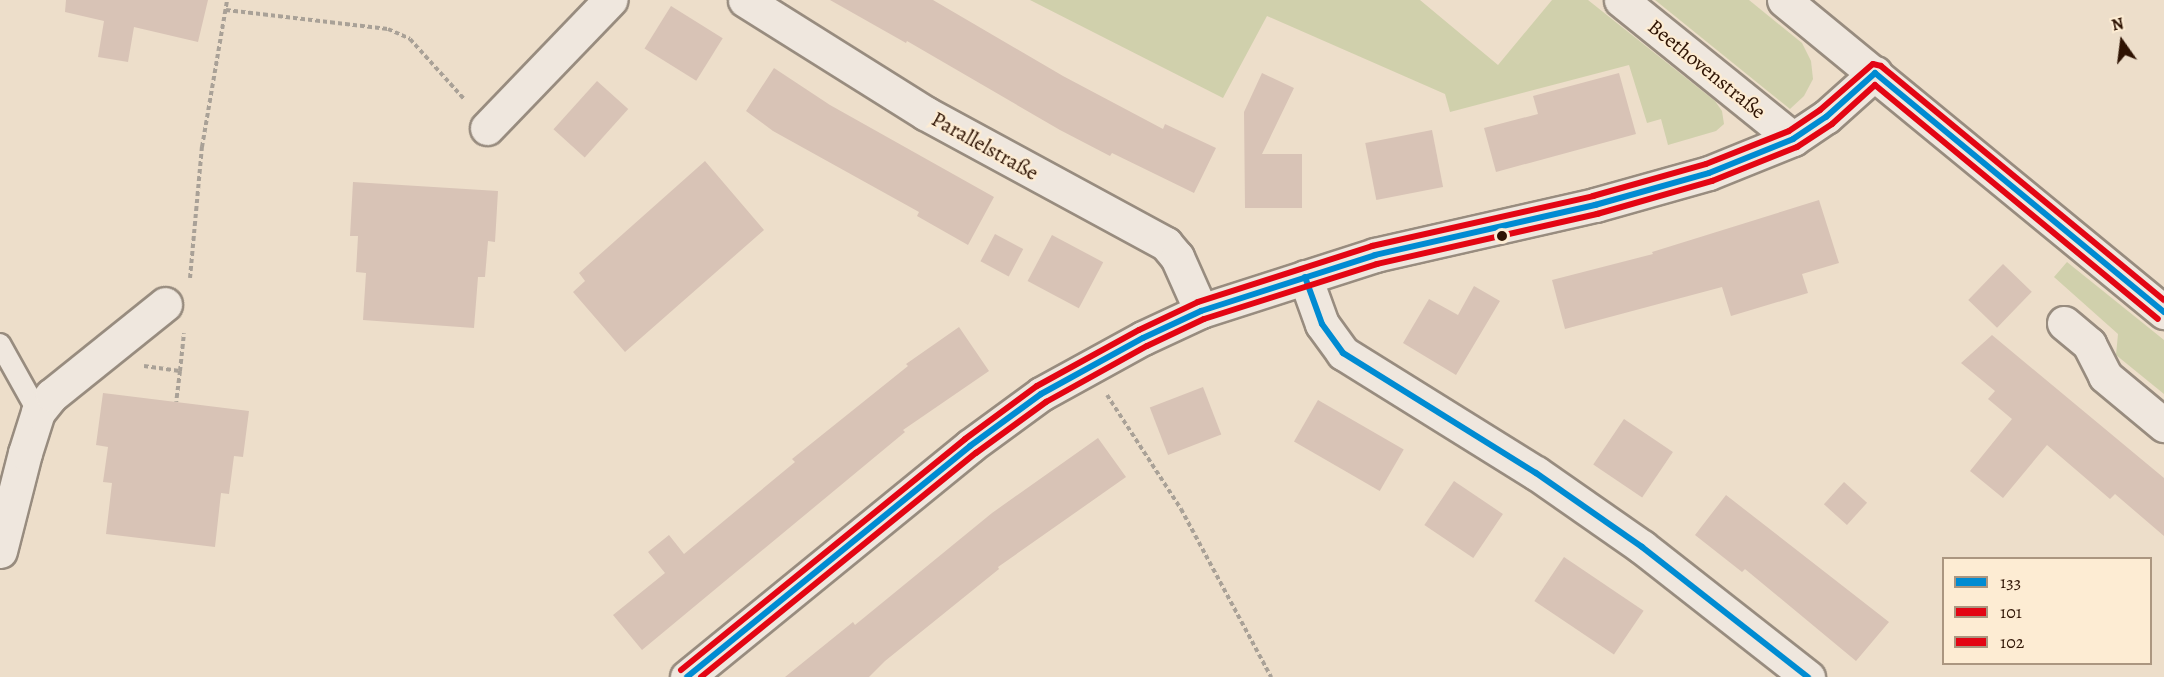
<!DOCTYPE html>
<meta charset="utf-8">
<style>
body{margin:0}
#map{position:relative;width:2164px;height:677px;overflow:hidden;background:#eddeca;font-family:Alegreya,serif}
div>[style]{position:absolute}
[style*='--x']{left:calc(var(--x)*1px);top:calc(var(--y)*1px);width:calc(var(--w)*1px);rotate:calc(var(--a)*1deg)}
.green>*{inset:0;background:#d0d0ac}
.building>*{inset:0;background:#d8c3b6;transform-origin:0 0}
.path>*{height:4px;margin-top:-2px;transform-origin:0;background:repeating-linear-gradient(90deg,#a9a197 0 4.5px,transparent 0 7.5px)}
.roads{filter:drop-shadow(2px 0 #988c7f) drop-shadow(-2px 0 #988c7f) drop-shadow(0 2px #988c7f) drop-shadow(0 -2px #988c7f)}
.lane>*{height:20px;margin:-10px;padding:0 10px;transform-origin:10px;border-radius:10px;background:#efe7de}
.street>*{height:33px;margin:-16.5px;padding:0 16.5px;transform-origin:16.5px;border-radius:16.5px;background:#efe7de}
.secondary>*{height:33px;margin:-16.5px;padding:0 16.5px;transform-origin:16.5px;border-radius:16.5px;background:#efe7de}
.bus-1>*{height:6px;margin:-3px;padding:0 3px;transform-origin:3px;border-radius:3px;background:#008bd2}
.bus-2>*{height:6px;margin:-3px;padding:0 3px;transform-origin:3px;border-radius:3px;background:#e30513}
.bus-3>*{height:6px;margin:-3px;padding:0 3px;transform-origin:3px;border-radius:3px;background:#e30513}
.dots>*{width:16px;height:16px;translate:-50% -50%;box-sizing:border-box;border:3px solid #fdecd3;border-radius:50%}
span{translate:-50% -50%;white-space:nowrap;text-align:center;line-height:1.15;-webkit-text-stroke:4.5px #fdecd3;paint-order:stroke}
.street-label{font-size:21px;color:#2f1404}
.legend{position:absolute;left:1942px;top:557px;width:210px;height:108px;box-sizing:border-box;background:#fdecd3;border:2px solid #ab9680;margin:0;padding:8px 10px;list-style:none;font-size:18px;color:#2f1404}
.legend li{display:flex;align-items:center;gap:12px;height:30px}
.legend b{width:30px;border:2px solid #ab9680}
.north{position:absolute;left:2092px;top:12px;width:60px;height:60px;-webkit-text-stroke:4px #fdecd3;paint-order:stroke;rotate:346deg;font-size:16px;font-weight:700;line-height:24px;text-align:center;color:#2f1404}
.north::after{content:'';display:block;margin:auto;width:21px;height:27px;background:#2f1404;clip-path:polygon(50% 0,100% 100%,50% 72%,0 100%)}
</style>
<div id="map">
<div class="green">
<i style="clip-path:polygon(1030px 0,1420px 0,1498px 65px,1552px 0,1588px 0,1715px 101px,1722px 111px,1724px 124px,1716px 131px,1668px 145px,1661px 119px,1647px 123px,1629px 65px,1450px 112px,1445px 94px,1267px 16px,1223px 98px)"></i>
<i style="clip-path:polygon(1655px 0,1749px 0,1802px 43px,1811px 61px,1813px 79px,1804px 96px,1790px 109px)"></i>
<i style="clip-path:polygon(2067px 262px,2164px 340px,2164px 394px,2116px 355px,2118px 334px,2054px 277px)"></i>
</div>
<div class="building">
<i style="clip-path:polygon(66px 0,208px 0,198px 42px,134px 27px,128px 62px,98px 57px,104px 21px,65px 12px)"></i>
<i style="clip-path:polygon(830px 0,933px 0,1063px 76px,1163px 129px,1165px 124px,1216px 148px,1194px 193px,1112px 153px,1110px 156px,1060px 130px,907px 41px,906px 43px)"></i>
<i style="left:671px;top:6px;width:61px;height:50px;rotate:32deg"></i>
<i style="clip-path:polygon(774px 68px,830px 105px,994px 197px,968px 245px,917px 216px,919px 212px,773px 131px,746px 111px)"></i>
<i style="clip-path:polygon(1262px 73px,1294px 88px,1262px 154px,1302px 154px,1302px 208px,1245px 208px,1244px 112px)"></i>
<i style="clip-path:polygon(1619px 73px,1636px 134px,1496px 172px,1484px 128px,1538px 114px,1533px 96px)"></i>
<i style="left:597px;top:81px;width:42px;height:65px;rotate:42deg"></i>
<i style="left:1432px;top:130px;width:58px;height:68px;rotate:79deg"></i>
<i style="clip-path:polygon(705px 161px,764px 230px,625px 352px,573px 292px,585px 281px,579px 273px)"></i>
<i style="clip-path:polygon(353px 182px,498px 191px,495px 242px,488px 241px,485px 277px,478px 277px,474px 328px,363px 320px,366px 273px,356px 272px,358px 236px,350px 236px)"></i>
<i style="clip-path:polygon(1819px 200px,1839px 263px,1802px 274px,1808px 293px,1731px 316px,1722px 287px,1565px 329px,1552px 280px,1653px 254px,1652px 252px)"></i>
<i style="left:995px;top:234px;width:32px;height:31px;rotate:28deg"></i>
<i style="left:1052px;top:235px;width:58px;height:52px;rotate:28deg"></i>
<i style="left:2003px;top:264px;width:40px;height:50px;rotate:44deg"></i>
<i style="clip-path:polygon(1474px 286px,1500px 301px,1456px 375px,1403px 343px,1429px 299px,1458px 315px)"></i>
<i style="clip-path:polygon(959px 327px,989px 371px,903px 430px,905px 432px,642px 650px,613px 615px,665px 573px,648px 552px,669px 535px,684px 554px,795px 462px,792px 459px,908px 366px,906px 364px)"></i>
<i style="clip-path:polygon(1992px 335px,2164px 478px,2164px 536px,2115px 494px,2110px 499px,2047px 445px,2003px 498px,1970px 471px,2012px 419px,1988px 399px,1995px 391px,1961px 363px)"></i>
<i style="left:1203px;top:387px;width:51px;height:57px;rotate:69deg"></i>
<i style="clip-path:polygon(103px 393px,249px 411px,243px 457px,234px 456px,229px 494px,221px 493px,215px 547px,106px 534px,112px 483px,103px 482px,108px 447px,96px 445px)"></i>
<i style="left:1318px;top:400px;width:99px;height:48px;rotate:30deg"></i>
<i style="left:1624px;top:419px;width:59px;height:55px;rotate:34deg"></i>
<i style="clip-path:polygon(1098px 438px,1126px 477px,998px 567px,999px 569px,885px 661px,869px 677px,785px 677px,853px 622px,855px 625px,992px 513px)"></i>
<i style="left:1454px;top:481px;width:59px;height:53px;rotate:34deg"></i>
<i style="left:1844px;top:482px;width:31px;height:30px;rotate:42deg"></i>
<i style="clip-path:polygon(1726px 495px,1889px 622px,1856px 661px,1745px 569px,1742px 572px,1695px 535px)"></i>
<i style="left:1564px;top:557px;width:96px;height:53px;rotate:34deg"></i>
</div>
<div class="path">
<i style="--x:226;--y:10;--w:163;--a:6.7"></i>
<i style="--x:388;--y:29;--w:24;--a:24"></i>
<i style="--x:410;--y:39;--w:82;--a:48"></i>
<i style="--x:190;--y:278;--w:132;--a:-84.8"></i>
<i style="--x:202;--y:147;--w:149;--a:-80.3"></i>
<i style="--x:144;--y:366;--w:36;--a:8"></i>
<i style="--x:180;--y:371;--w:31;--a:97"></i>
<i style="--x:180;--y:371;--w:38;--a:-84"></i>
<i style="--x:1107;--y:395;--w:136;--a:57"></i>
<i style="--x:1181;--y:509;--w:191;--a:61.8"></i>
</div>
<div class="roads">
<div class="lane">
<i style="--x:0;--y:344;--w:78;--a:60.8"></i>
</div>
<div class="street">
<i style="--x:745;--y:0;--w:213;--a:32.1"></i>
<i style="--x:925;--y:113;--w:274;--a:28.5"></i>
<i style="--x:1166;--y:244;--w:17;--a:50"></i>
<i style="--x:1177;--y:257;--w:59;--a:66"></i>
<i style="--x:1621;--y:0;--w:221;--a:38.9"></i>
<i style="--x:487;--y:128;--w:178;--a:-46.1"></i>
<i style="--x:1305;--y:277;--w:50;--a:70.1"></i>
<i style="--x:1322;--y:324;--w:36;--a:54"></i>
<i style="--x:1343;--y:353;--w:227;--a:31.9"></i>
<i style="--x:1536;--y:473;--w:129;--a:34.9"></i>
<i style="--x:1642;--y:547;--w:211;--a:38.1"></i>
<i style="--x:2064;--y:323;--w:33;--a:40"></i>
<i style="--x:2089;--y:344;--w:36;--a:63"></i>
<i style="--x:2105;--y:376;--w:77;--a:39.7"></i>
<i style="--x:0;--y:551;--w:101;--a:-75.7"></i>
<i style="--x:25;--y:453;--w:43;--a:-72.4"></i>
<i style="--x:38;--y:412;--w:22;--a:-51"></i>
<i style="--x:52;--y:395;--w:145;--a:-38.8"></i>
<i style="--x:687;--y:677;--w:365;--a:-39.2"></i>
<i style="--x:970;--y:446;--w:88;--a:-36.2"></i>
<i style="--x:1041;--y:394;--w:116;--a:-28.8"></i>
<i style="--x:1143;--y:338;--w:64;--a:-25"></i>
<i style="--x:1201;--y:311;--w:183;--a:-17.8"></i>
<i style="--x:1375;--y:255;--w:226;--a:-12.8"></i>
<i style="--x:1595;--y:205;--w:118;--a:-15.7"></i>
<i style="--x:1709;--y:173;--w:91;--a:-22"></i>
<i style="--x:1793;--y:139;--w:40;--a:-34"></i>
<i style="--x:1826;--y:117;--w:66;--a:-41.9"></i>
</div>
<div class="secondary">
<i style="--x:1784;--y:0;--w:492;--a:39.4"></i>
</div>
</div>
<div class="bus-1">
<i style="--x:1305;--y:277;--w:50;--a:70.1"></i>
<i style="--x:1322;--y:324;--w:36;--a:54"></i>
<i style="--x:1343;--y:353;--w:227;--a:31.9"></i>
<i style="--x:1536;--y:473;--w:129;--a:34.9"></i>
<i style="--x:1642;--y:547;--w:211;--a:38.1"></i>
<i style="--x:687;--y:677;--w:365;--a:-39.2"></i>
<i style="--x:970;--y:446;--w:88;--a:-36.2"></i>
<i style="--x:1041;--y:394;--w:116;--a:-28.8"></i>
<i style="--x:1143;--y:338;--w:64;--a:-25"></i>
<i style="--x:1201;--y:311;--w:183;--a:-17.8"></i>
<i style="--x:1375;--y:255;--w:226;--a:-12.8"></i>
<i style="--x:1595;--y:205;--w:118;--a:-15.7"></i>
<i style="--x:1709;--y:173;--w:91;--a:-22"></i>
<i style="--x:1793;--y:139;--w:40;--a:-34"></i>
<i style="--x:1826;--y:117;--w:66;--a:-41.9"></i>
<i style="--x:1875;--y:73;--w:375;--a:39.6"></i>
</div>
<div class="bus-2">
<i style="--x:701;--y:677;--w:355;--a:-39.2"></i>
<i style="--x:976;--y:453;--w:87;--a:-36.1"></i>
<i style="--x:1046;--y:402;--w:115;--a:-29"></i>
<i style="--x:1147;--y:346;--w:63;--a:-25.3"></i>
<i style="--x:1204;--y:319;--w:182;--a:-17.6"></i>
<i style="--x:1377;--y:264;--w:226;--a:-12.8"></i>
<i style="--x:1597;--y:214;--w:120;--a:-16"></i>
<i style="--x:1712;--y:181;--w:92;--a:-21.8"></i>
<i style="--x:1797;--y:147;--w:42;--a:-33.3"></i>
<i style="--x:1832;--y:124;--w:58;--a:-42.2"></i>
<i style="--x:1875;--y:85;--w:367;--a:39.6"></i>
</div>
<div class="bus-3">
<i style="--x:681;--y:670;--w:366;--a:-39.1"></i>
<i style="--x:965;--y:439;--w:89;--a:-36.4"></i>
<i style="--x:1037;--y:386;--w:116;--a:-28.8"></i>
<i style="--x:1139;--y:330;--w:65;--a:-25.4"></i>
<i style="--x:1198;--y:302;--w:183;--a:-17.8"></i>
<i style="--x:1372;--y:246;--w:227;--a:-12.7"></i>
<i style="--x:1593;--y:196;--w:117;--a:-15.8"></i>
<i style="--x:1706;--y:164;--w:89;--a:-21.7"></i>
<i style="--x:1789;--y:131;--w:37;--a:-34"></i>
<i style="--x:1820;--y:110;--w:70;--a:-41"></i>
<i style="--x:1873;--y:64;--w:8;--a:14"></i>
<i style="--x:1881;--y:66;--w:367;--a:39.6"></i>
</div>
<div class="dots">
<i style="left:1502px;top:236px;background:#2f1404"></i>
</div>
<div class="street-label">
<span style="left:1707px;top:69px;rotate:39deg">Beethovenstraße</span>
<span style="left:985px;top:146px;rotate:29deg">Parallelstraße</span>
</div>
<ul class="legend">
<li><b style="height:8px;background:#008bd2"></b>133</li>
<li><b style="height:8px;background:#e30513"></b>101</li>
<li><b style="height:8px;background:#e30513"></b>102</li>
</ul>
<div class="north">N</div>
</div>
